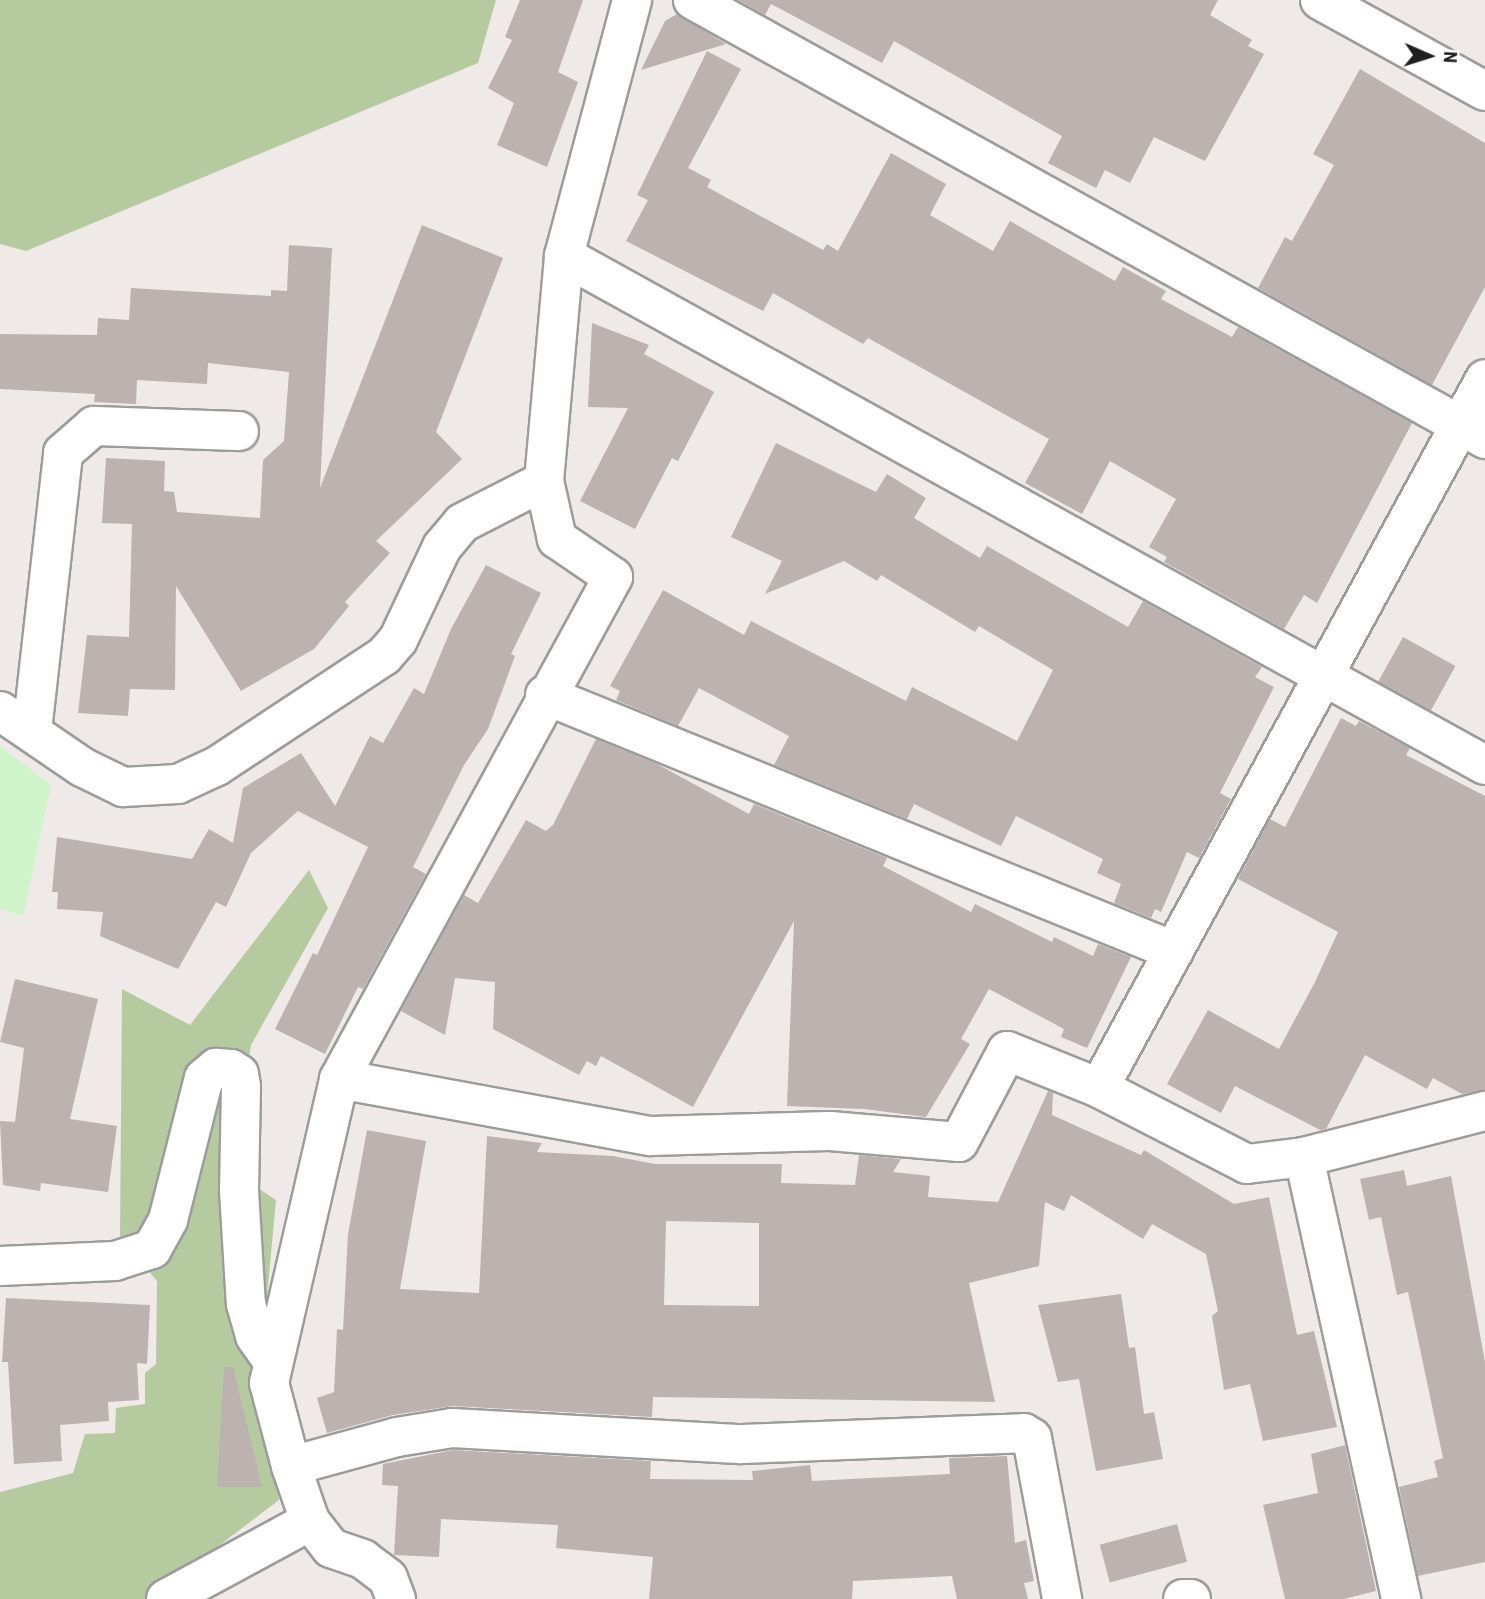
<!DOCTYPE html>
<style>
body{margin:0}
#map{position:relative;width:1485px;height:1599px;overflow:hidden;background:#efeae7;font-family:"Roboto Condensed",sans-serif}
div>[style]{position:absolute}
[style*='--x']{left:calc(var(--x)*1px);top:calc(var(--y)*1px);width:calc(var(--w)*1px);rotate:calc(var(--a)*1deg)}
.forest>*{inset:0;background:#b6caa0}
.park>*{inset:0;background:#cff4c9}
.building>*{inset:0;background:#bcb2b0;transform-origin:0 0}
.roads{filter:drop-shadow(2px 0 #9c9c9c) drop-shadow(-2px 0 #9c9c9c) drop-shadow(0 2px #9c9c9c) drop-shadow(0 -2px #9c9c9c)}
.minor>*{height:38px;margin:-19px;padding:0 19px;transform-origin:19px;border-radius:19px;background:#fff}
span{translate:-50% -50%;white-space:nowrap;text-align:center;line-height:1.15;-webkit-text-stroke:5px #fff;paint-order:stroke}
.north{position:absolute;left:1394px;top:21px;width:70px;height:70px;-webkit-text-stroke:5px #fff;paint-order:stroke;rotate:93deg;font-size:19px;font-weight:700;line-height:28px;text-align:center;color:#1f1f1f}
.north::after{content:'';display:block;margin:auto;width:24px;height:32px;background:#1f1f1f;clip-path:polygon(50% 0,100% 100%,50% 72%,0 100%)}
</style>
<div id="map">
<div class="forest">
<i style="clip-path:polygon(0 0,496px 0,478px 63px,26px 251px,0 244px)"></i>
<i style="clip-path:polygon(309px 870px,328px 908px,251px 1045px,240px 1117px,250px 1183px,276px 1200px,259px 1384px,279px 1500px,149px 1599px,0 1599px,0 1492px,73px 1473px,85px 1434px,115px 1433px,116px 1408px,145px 1404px,145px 1373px,156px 1364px,157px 1281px,120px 1237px,122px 989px,190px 1025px)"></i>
</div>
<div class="park">
<i style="clip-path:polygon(0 746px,51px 785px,23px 916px,0 909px)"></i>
</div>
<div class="building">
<i style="clip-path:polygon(520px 0,583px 0,558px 72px,578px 82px,547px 167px,497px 145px,514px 103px,488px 88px,512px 40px,505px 37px)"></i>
<i style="clip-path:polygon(738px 0,1218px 0,1210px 15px,1252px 40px,1248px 46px,1264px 54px,1205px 161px,1154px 137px,1130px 183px,1105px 170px,1096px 188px,1048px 163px,1062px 136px,894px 41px,882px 63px,771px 4px,765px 15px)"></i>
<i style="clip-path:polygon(677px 14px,726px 44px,641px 70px,665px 21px)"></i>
<i style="clip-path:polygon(707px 51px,741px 69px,688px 168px,711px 180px,707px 187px,823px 250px,827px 244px,838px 251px,891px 153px,946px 184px,930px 215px,993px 251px,1010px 221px,1115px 281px,1123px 267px,1166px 291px,1161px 299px,1232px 337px,1238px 327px,1412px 423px,1317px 603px,1304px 595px,1284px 629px,1164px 562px,1167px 557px,1149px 547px,1176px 499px,1110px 461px,1082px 514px,1025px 483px,1049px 439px,868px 338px,863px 344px,773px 293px,763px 311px,626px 241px,648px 200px,637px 195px)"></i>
<i style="clip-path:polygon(1360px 69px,1485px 143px,1485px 287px,1432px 385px,1258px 288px,1285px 237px,1292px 241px,1334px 165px,1313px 154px)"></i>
<i style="clip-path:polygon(422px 225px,503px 258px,436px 432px,462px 459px,376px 541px,390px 553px,345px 602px,349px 606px,314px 649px,241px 691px,176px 586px,175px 690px,130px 689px,128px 716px,78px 713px,87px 635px,129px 637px,132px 524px,102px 523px,106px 458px,165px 461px,164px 491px,174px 492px,177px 512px,260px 518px,263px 460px,284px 441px,289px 372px,208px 363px,207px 384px,137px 380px,136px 404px,94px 402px,95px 394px,0 389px,0 334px,97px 335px,98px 318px,129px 320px,131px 288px,271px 296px,271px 290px,287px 291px,289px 245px,332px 248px,320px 488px)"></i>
<i style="clip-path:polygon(592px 323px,649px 345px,644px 354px,714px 392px,678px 461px,672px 458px,635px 529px,580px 501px,628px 408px,588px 407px)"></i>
<i style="clip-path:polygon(776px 443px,876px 492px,887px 474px,926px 498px,914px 518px,980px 558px,987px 546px,1128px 627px,1143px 601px,1262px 667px,1255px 677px,1274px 687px,1220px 793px,1231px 799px,1199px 858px,1187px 852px,1161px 912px,1155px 909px,1151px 918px,1114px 903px,1121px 884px,1097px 873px,1103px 859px,1016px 816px,1001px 846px,914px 804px,907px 819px,774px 765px,789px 736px,699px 688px,678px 726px,616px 700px,620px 691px,610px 686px,663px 590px,744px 635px,751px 621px,906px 701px,912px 687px,1017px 741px,1053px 670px,979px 626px,975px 632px,881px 575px,877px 581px,844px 561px,765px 594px,782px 561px,731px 537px)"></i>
<i style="clip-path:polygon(486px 565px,541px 593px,511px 654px,515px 656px,488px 729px,464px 765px,413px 867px,426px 874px,363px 989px,358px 987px,325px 1054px,275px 1029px,313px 953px,317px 955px,368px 847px,298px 811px,251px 853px,226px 907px,216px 902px,178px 969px,100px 936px,103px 912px,57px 909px,58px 892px,52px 892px,57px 837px,192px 859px,209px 829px,233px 843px,243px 788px,301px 753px,335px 806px,370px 736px,383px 743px,414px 688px,424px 694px,451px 629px)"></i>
<i style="left:1403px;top:637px;width:60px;height:51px;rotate:29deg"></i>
<i style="clip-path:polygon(1341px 718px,1356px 726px,1359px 721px,1410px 748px,1406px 755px,1485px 796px,1485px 1090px,1462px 1094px,1433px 1078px,1427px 1089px,1365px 1055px,1326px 1129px,1320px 1130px,1235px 1086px,1221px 1113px,1167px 1084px,1208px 1010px,1279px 1049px,1315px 982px,1338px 932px,1238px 879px,1270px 819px,1285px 827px)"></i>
<i style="clip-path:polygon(596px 739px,657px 764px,749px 814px,754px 804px,887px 858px,883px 866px,971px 912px,975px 904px,1052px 942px,1054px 937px,1093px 956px,1098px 944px,1131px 957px,1087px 1048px,1061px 1037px,1064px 1029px,989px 989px,961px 1039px,970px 1044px,926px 1117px,864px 1109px,787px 1106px,794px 921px,693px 1107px,601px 1056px,596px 1066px,587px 1061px,579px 1075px,493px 1029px,495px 982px,455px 978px,445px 1035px,401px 1011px,464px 895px,478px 903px,526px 820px,546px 831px,553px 825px)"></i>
<i style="clip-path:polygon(15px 979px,98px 999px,70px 1119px,117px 1126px,108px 1192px,41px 1183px,40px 1191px,3px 1185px,0 1121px,15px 1122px,24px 1048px,0 1042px)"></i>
<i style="clip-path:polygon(evenodd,1048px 1091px,1053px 1093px,1052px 1115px,1141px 1155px,1144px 1150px,1234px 1204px,1269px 1197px,1297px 1335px,1314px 1331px,1337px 1427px,1263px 1441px,1250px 1384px,1224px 1390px,1212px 1316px,1218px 1311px,1206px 1254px,1152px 1224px,1143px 1239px,1071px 1195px,1064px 1211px,1045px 1202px,1039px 1266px,969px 1283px,995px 1402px,653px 1397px,652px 1417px,453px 1406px,393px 1415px,327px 1433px,317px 1398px,334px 1392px,337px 1329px,343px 1330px,348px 1234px,367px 1130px,426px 1141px,400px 1289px,479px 1293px,487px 1136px,542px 1143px,537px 1152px,613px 1156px,655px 1164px,782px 1164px,781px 1183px,855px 1185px,859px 1155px,901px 1159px,893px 1172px,930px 1176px,928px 1197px,998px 1202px,1048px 1091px,666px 1221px,759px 1223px,759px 1306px,664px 1305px,666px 1221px)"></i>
<i style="clip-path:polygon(1404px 1170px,1407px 1186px,1451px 1176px,1485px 1362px,1485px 1562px,1418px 1576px,1399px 1487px,1438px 1477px,1434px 1461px,1443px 1458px,1408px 1292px,1397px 1295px,1381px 1217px,1369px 1220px,1360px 1179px)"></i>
<i style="clip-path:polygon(1121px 1294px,1129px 1348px,1135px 1347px,1144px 1414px,1154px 1412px,1163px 1459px,1096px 1471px,1079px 1379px,1058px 1382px,1038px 1305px)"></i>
<i style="clip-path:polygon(6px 1298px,150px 1305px,147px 1364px,137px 1363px,139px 1400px,108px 1402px,109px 1421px,60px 1425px,62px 1461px,14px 1464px,8px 1362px,2px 1362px)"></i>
<i style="clip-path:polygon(224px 1367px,233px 1367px,262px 1487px,217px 1487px)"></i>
<i style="clip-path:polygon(1345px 1445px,1376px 1591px,1344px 1599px,1285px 1599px,1263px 1505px,1318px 1493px,1311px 1454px)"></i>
<i style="clip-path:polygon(453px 1450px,651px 1461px,650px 1479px,753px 1480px,752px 1471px,810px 1465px,812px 1481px,950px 1474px,949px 1458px,1007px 1456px,1015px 1543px,1026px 1540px,1034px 1581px,1024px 1583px,1028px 1599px,957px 1599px,952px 1576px,853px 1581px,852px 1599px,649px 1599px,653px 1557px,556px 1548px,558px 1525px,441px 1519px,439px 1557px,394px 1555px,398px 1486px,382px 1485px,383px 1464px)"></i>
<i style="left:1177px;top:1524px;width:39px;height:80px;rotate:75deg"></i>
</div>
<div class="roads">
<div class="minor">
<i style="--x:693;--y:0;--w:906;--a:29"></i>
<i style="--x:1320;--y:0;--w:188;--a:28.9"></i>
<i style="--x:564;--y:256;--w:1052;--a:28.93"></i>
<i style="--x:545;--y:695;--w:679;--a:22.15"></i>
<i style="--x:0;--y:711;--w:99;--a:34.3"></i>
<i style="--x:82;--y:767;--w:46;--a:26"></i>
<i style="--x:123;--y:787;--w:55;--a:-3.1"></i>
<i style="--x:178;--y:784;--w:43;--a:-24.8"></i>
<i style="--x:217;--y:766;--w:200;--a:-33.4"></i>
<i style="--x:384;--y:656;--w:21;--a:-49"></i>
<i style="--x:398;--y:640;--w:103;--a:-64.7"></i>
<i style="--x:442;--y:547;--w:31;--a:-50"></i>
<i style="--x:462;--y:523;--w:92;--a:-27.1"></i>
<i style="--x:32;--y:731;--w:280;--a:-83.6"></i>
<i style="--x:63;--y:453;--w:41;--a:-41.1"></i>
<i style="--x:94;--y:426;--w:145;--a:2"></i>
<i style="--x:339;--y:1079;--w:317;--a:10.4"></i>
<i style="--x:651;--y:1136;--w:179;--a:-1.6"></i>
<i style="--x:830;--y:1131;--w:129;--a:4.9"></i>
<i style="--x:959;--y:1142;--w:103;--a:-62.2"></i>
<i style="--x:1007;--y:1051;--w:99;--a:21.9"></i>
<i style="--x:1099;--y:1088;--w:166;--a:27.2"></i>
<i style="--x:1247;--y:1164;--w:57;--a:-7"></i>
<i style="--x:1304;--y:1157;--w:187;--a:-14.3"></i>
<i style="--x:1099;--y:1088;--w:807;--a:-61.43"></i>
<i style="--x:1304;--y:1157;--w:453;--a:77.6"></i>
<i style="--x:0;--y:1266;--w:115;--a:-2.5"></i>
<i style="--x:115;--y:1261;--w:39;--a:-18"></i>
<i style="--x:152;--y:1249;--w:33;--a:-61"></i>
<i style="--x:168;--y:1220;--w:146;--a:-75.8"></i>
<i style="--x:204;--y:1078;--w:16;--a:-40"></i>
<i style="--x:216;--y:1068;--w:15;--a:4"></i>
<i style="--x:231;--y:1069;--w:9;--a:32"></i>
<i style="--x:239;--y:1074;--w:13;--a:81"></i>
<i style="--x:241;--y:1087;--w:104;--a:91.1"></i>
<i style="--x:239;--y:1191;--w:113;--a:86.5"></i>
<i style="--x:246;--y:1304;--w:33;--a:74"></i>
<i style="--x:255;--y:1336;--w:32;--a:55"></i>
<i style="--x:291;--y:1466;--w:86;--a:-104.8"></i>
<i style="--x:269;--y:1383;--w:312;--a:-77"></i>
<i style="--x:339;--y:1079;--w:572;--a:-61.37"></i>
<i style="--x:613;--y:577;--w:68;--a:-145.8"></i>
<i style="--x:557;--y:539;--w:59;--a:-102.6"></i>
<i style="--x:544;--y:481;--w:226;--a:-84.9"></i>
<i style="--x:564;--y:256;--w:265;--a:-75.1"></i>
<i style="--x:166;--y:1599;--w:164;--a:-28.4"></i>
<i style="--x:396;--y:1599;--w:22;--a:-111"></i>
<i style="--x:388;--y:1578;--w:31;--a:-143"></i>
<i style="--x:363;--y:1559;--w:34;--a:-161"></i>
<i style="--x:331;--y:1548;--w:34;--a:-128"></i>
<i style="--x:310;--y:1521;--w:58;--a:-109.1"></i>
<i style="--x:291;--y:1466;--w:110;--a:-15.3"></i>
<i style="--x:397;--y:1437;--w:56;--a:-9.3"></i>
<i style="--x:452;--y:1428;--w:290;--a:3.2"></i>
<i style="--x:742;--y:1444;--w:282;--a:-2.2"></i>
<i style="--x:1024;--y:1433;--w:9;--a:32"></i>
<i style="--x:1032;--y:1438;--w:164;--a:79.4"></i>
<i style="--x:1183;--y:1599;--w:8;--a:0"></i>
</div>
</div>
<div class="north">N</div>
</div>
